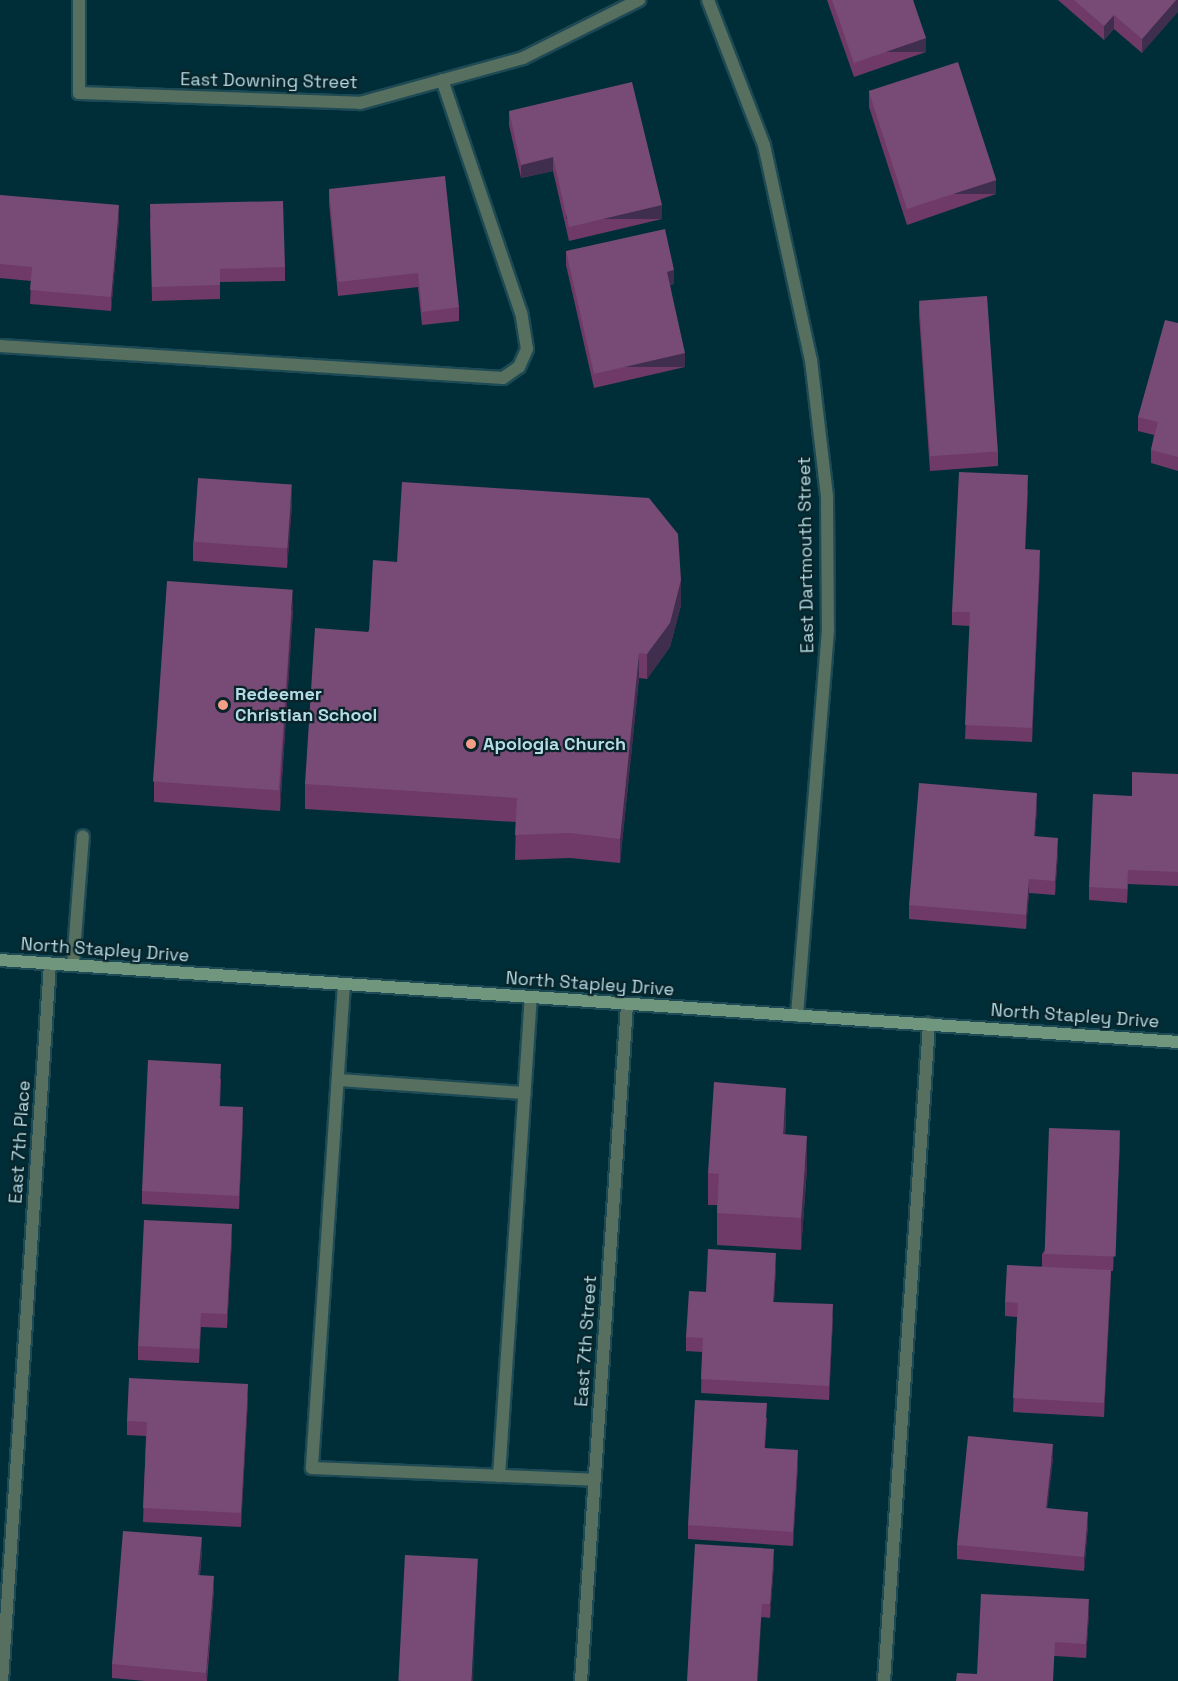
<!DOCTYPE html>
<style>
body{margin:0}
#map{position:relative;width:1178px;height:1681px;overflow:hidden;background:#002e38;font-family:"Space Grotesk",sans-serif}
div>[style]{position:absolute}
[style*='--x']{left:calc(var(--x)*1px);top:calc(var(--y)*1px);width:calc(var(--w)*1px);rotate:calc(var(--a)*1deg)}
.roads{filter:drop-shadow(2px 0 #1d4a54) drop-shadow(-2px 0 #1d4a54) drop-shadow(0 2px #1d4a54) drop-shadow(0 -2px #1d4a54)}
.service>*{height:12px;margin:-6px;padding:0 6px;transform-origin:6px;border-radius:6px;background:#576f5f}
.minor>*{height:12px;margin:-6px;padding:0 6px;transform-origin:6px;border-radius:6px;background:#576f5f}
.secondary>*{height:12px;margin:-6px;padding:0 6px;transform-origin:6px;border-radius:6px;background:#70967d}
.wall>*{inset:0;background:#6f3a68}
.shaded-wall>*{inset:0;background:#402e4f;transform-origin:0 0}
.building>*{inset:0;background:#774b76;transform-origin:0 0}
.dots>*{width:16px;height:16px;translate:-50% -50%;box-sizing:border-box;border:3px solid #092329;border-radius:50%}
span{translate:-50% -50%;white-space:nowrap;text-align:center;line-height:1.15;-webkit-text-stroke:4.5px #092329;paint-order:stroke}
.street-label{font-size:18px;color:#b5dbe5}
.poi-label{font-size:18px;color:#b5dbe5;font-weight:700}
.left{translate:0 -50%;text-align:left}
</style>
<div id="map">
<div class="roads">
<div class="service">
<i style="--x:0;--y:346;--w:504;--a:3.64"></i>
<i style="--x:503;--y:378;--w:19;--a:-35"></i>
<i style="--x:519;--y:367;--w:20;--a:-66"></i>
<i style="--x:527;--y:349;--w:36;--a:-99"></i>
<i style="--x:521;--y:313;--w:246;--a:-108.7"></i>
<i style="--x:73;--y:965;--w:129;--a:-85.6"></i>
<i style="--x:344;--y:984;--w:485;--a:93.8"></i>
<i style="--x:312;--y:1468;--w:282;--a:2.4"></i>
<i style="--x:338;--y:1080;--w:187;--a:4"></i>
<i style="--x:499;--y:1476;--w:480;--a:-86.2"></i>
<i style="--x:884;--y:1681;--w:659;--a:-86.08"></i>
</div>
<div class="minor">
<i style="--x:79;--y:0;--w:93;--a:90"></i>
<i style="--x:79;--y:93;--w:281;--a:2"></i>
<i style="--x:360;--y:103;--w:169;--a:-15.4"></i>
<i style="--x:523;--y:58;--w:130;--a:-26.6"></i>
<i style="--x:708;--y:0;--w:155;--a:68.9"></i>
<i style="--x:764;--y:145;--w:220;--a:77.7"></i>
<i style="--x:811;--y:360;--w:138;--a:83.3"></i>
<i style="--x:827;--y:497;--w:133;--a:89.6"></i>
<i style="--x:828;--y:630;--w:387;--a:94.6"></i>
<i style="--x:2;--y:1681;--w:719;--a:-86.17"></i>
<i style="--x:581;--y:1681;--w:679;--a:-86.11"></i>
</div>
<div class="secondary">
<i style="--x:0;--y:960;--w:1181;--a:3.98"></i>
</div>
</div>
<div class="wall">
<i style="clip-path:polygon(827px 0,913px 0,926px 52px,854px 77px)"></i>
<i style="clip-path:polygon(1058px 0,1178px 0,1142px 53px,1114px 29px,1104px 40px)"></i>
<i style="clip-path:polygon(869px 93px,996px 194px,907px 225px,869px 107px)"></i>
<i style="clip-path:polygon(509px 111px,662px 219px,569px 241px,553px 171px,521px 178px,509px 125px)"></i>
<i style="clip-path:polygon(329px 189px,459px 307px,459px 321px,422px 325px,418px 287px,338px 296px,329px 203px)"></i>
<i style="clip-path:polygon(0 195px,119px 219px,111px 311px,30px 304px,31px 281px,0 278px)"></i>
<i style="clip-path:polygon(150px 218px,285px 267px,285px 281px,220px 282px,220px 299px,152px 301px)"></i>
<i style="clip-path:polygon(566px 251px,674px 284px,670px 285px,685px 367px,594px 388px,566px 265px)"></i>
<i style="clip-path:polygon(919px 302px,998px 452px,998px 466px,930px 471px,919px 315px)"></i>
<i style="clip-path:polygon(1178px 323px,1178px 471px,1151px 463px,1151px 450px,1154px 435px,1138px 431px,1138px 417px)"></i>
<i style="clip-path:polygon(1028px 489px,1025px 549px,1040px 564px,1032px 742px,965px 739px,970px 626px,952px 625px,952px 612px)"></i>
<i style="clip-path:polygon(292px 504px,287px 568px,193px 561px,193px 542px)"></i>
<i style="clip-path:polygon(397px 562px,681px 605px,670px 647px,647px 679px,639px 678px,620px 863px,570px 858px,515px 860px,516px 822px,305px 809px,305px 784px)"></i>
<i style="clip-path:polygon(293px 609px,280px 811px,154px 802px,154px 782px)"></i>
<i style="clip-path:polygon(1178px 774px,1178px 886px,1128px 884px,1127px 903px,1089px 900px,1089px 887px,1132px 796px)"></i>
<i style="clip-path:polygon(1037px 807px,1035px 836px,1058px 852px,1055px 895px,1029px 893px,1026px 929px,909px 919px,909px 905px)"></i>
<i style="clip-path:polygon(221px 1078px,220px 1106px,243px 1121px,239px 1209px,142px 1204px,142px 1191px)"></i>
<i style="clip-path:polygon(786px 1120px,785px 1135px,807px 1168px,801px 1250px,717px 1245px,717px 1205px,708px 1205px,708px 1173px)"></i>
<i style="clip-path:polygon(1120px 1145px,1113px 1271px,1111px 1271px,1104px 1417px,1013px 1412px,1017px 1317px,1005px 1316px,1005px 1302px,1042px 1266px,1042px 1254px)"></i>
<i style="clip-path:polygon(232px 1238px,227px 1328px,201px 1327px,199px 1363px,138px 1360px,138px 1346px)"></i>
<i style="clip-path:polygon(776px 1267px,774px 1302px,833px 1318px,829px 1400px,701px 1393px,702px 1352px,686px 1351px,686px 1337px,706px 1292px)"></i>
<i style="clip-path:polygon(248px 1398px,241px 1527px,143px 1522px,146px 1436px,127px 1435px,127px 1421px)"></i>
<i style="clip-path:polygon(767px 1417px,765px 1448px,798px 1464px,793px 1546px,688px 1539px,688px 1525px)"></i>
<i style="clip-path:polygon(1053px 1458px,1047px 1508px,1088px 1526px,1084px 1571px,957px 1559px,957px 1545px)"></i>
<i style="clip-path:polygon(202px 1551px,200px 1575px,214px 1590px,207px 1681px,145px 1681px,112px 1678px,112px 1664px)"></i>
<i style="clip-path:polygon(774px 1563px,770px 1618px,762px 1617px,687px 1681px)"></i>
<i style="clip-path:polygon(1089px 1613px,1086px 1658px,1055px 1656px,977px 1674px)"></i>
</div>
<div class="shaded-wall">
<i style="clip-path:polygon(1176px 0,1178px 0,1178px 12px,1142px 53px,1142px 39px)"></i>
<i style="clip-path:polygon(1114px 15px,1114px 29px,1104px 40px,1104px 26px)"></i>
<i style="left:926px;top:38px;width:14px;height:76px;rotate:90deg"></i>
<i style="clip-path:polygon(553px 157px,553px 171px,521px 178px,521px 165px)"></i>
<i style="left:996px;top:180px;width:14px;height:94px;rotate:90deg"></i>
<i style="clip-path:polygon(119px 205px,119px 219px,111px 311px,111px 297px)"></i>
<i style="left:662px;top:205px;width:14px;height:96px;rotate:90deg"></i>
<i style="clip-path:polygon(674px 270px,674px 284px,667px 285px,667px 272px)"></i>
<i style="left:685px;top:353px;width:14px;height:93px;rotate:90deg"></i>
<i style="clip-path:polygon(1028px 475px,1028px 489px,1025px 562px,1025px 549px)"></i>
<i style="clip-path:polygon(292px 484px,292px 504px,287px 568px,287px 548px)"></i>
<i style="clip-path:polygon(1040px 550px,1040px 564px,1032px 742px,1032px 728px)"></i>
<i style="clip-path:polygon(681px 580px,681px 605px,670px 647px,647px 679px,647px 654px)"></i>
<i style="clip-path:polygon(293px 589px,293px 609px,280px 811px,280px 791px)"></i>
<i style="clip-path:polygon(639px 653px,639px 678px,620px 863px,620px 839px)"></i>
<i style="clip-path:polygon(1037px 793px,1037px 807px,1034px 850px,1034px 836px)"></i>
<i style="clip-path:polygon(1058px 838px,1058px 852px,1055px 895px,1055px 881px)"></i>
<i style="clip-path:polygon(1029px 879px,1029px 893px,1026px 929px,1026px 915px)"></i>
<i style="clip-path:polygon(786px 1088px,786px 1120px,783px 1167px,783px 1134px)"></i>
<i style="clip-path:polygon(243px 1107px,243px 1121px,239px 1209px,239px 1196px)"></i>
<i style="clip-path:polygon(1120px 1131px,1120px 1145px,1113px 1271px,1113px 1257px)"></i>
<i style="clip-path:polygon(807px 1136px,807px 1168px,801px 1250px,801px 1218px)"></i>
<i style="clip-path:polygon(232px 1224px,232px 1238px,227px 1328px,227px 1314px)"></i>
<i style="clip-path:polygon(776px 1253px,776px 1267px,773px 1315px,773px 1302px)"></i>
<i style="clip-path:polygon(1111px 1270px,1111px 1284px,1104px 1417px,1104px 1403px)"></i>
<i style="clip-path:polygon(833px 1304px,833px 1318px,829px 1400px,829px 1386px)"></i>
<i style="clip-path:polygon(248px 1384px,248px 1398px,241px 1527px,241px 1513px)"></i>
<i style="clip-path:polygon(1053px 1444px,1053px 1458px,1046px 1521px,1046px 1508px)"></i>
<i style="clip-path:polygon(798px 1450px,798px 1464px,793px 1546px,793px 1532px)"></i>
<i style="clip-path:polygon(1088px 1512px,1088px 1526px,1084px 1571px,1084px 1557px)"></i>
<i style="clip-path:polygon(202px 1537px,202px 1551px,198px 1589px,198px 1575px)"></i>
<i style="clip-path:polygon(774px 1549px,774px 1563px,770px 1618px,770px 1604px)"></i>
<i style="clip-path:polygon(478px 1559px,473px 1681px,472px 1681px)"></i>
<i style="clip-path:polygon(214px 1576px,214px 1590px,206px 1681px,206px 1673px)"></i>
<i style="clip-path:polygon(1089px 1599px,1089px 1613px,1086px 1658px,1086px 1644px)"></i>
<i style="clip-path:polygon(762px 1604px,758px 1681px,757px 1681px)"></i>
</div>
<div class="building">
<i style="clip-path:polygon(832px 0,913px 0,926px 38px,854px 63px)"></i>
<i style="clip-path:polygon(1074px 0,1176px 0,1142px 39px,1114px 15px,1104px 26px)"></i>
<i style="left:958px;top:62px;width:124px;height:94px;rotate:72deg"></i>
<i style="clip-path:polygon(632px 82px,662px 205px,569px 227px,553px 157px,521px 165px,509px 111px)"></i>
<i style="clip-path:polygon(445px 176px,459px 307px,422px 312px,418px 273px,338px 282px,329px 189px)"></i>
<i style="clip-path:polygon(0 195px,119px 205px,111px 297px,30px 290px,32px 267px,0 264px)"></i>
<i style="clip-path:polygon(283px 201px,285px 267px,220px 269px,220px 285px,152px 287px,150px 204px)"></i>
<i style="clip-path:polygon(665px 229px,674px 270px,667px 272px,685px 353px,594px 374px,566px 251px)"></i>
<i style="left:987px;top:296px;width:156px;height:68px;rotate:86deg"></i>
<i style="clip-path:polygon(1165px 320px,1178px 323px,1178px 457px,1151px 450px,1158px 422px,1138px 417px)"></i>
<i style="clip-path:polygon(959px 472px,1028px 475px,1025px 549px,1040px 550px,1032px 728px,965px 725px,970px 612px,952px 612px)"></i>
<i style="left:198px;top:478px;width:94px;height:64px;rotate:4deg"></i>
<i style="clip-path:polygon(402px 482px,649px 498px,678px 534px,681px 580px,670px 623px,647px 654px,639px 653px,620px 839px,570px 833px,515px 835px,517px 798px,305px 784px,315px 628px,369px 632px,373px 560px,397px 562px)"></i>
<i style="left:167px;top:581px;width:126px;height:201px;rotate:4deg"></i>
<i style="clip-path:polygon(1132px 772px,1178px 774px,1178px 872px,1128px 870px,1127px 889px,1089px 887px,1093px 794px,1132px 796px)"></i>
<i style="clip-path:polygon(919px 783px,1037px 793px,1034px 836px,1058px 838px,1055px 881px,1029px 879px,1026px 915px,909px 905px)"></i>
<i style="clip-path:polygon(148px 1060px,221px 1064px,219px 1106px,243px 1107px,239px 1196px,142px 1191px)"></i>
<i style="clip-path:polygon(714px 1082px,786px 1088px,783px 1134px,807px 1136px,801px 1218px,717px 1213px,719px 1174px,708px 1173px)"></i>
<i style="left:1049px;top:1128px;width:71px;height:126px;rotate:2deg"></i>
<i style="clip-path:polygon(144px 1220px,232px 1224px,227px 1314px,201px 1313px,199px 1349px,138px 1346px)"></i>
<i style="clip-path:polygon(708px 1249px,776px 1253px,773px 1302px,833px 1304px,829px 1386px,701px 1379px,703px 1338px,686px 1337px,689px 1291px,706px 1292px)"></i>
<i style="clip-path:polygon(1007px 1265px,1111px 1270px,1104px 1403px,1013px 1398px,1018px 1303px,1005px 1302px)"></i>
<i style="clip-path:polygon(129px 1378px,248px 1384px,241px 1513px,143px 1508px,147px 1422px,127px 1421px)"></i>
<i style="clip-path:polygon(695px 1400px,767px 1403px,764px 1448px,798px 1450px,793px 1532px,688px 1525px)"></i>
<i style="clip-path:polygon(968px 1436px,1053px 1444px,1046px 1508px,1088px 1512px,1084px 1557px,957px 1545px)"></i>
<i style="clip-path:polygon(123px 1531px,202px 1537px,198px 1575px,214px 1576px,206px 1673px,112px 1664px)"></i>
<i style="clip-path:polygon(695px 1544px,774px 1549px,770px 1604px,762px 1604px,757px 1681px,687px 1681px)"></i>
<i style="left:405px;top:1555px;width:73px;height:126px;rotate:3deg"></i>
<i style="clip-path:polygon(981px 1594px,1089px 1599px,1086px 1644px,1055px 1642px,1053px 1681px,956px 1681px,957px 1673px,977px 1674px)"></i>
</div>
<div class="dots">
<i style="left:223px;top:705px;background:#f49e88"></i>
<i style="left:471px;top:744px;background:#f49e88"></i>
</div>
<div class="street-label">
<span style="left:269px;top:81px;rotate:1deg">East Downing Street</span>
<span style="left:806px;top:555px;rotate:-91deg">East Dartmouth Street</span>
<span style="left:105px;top:950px;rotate:4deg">North Stapley Drive</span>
<span style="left:590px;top:984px;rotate:4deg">North Stapley Drive</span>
<span style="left:1075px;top:1016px;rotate:4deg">North Stapley Drive</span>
<span style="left:20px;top:1142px;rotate:-86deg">East 7th Place</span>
<span style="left:586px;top:1341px;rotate:-86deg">East 7th Street</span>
</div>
<div class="poi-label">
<span class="left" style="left:235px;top:705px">Redeemer<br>Christian School</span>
<span class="left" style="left:483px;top:744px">Apologia Church</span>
</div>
</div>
